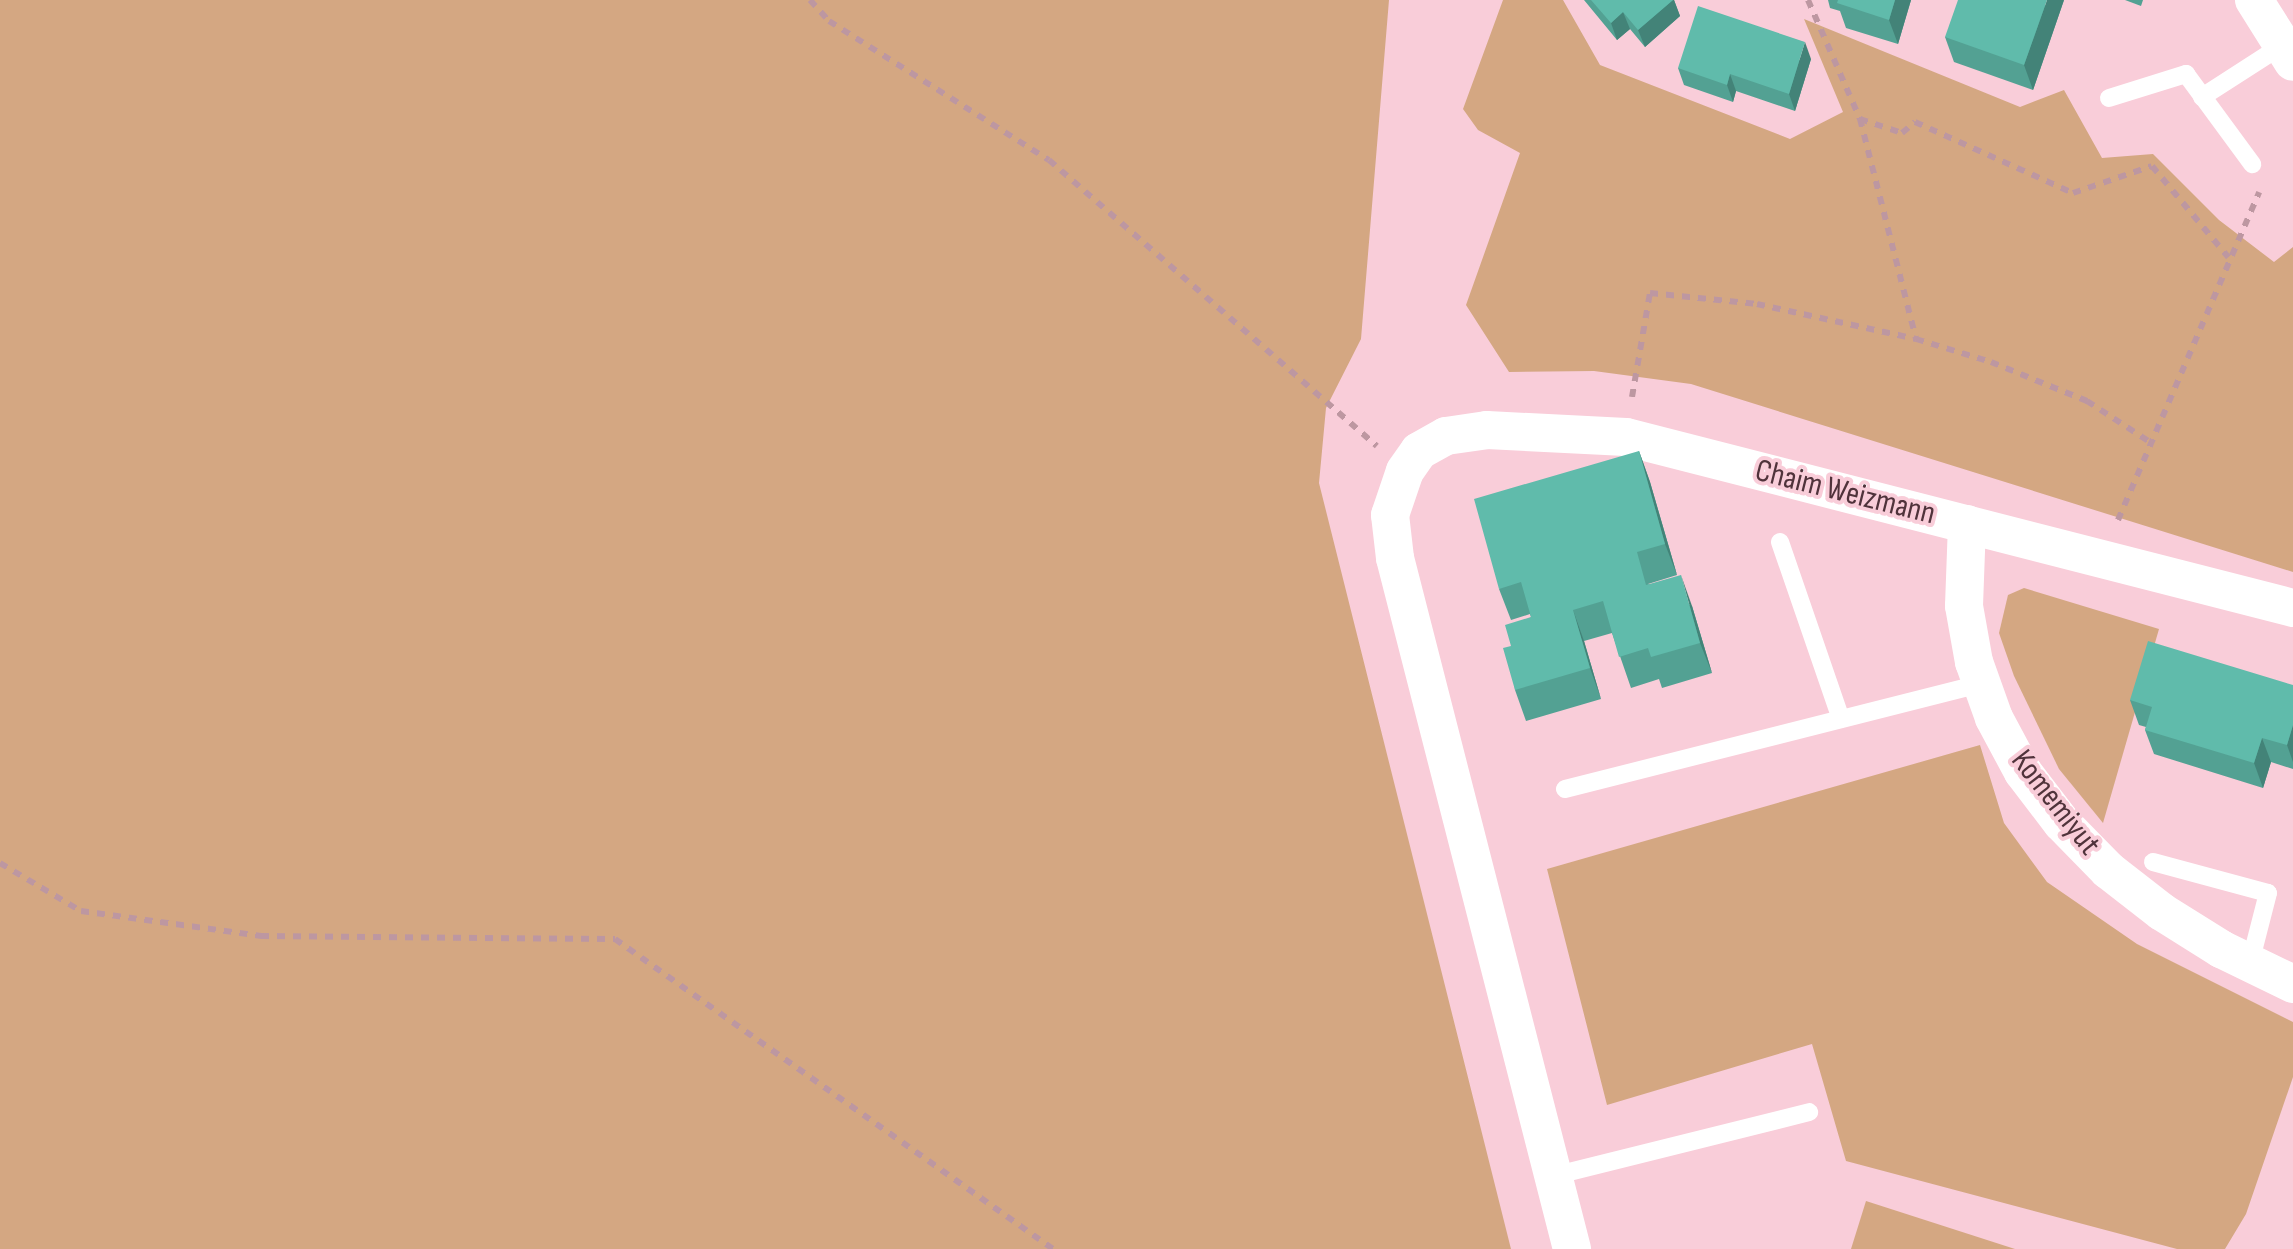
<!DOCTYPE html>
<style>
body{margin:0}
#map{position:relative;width:2293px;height:1249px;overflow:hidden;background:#f9cdd9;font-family:"Sofia Sans Condensed",sans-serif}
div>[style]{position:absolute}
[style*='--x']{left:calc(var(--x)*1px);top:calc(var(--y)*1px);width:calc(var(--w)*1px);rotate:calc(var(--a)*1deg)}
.green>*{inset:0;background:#d4a782}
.path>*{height:6px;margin-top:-3px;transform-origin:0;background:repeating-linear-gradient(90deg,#bd97a1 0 8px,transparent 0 16px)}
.lane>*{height:18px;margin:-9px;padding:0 9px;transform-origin:9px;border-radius:9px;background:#fff}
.street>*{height:38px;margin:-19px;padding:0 19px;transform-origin:19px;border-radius:19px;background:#fff}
.wall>*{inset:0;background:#53a193}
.shaded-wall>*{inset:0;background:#438378}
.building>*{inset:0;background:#60bbab}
span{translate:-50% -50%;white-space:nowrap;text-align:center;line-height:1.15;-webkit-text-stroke:8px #f9cdd9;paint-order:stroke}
.street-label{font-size:32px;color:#50333b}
</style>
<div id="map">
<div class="green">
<i style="clip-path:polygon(0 0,1389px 0,1361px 339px,1326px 408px,1319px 483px,1511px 1249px,0 1249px)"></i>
<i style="clip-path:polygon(1503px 0,1563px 0,1600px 65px,1790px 139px,1843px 112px,1804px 19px,2020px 107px,2064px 90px,2102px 158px,2153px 154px,2219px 220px,2274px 262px,2293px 247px,2293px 572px,1691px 384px,1594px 371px,1509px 372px,1466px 305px,1520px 153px,1478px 130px,1463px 109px)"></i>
<i style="clip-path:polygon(2024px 588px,2159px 629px,2103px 823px,2059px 769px,2014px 676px,1999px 633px,2008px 595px)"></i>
<i style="clip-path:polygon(1980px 745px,2004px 823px,2047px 882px,2137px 944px,2293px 1022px,2293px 1077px,2246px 1214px,2225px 1249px,2177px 1249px,1846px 1161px,1812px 1044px,1607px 1105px,1547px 869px)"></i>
<i style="clip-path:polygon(1866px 1201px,2015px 1249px,1851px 1249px)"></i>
</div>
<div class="path">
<i style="--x:810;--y:0;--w:28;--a:48"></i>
<i style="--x:829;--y:21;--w:260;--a:32.3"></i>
<i style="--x:1049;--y:160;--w:435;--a:41.1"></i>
<i style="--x:1808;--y:0;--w:130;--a:66.4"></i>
<i style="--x:1860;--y:119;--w:227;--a:75.7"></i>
<i style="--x:1860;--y:119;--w:44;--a:18.4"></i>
<i style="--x:1902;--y:133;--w:17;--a:-40"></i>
<i style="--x:1915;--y:122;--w:173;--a:24.2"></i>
<i style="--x:2073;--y:193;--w:83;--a:-18.9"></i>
<i style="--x:2152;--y:166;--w:119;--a:50.1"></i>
<i style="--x:1632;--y:397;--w:106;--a:-80.2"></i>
<i style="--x:1650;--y:293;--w:108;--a:5.9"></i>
<i style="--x:1757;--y:304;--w:163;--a:12.4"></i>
<i style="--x:1916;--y:339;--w:78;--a:17"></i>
<i style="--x:1991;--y:362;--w:104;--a:22.1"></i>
<i style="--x:2087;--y:401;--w:75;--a:33.1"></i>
<i style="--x:2118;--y:520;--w:357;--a:-66.7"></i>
<i style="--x:0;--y:863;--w:94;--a:30.7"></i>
<i style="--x:81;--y:911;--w:182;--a:7.9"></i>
<i style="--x:261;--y:936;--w:354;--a:0.5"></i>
<i style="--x:615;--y:939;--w:537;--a:35.29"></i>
</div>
<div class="lane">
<i style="--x:2202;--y:97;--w:94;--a:-32.8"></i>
<i style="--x:2109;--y:98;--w:81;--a:-17.3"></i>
<i style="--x:2186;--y:74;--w:112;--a:53.7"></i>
<i style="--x:1780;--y:542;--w:187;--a:71"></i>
<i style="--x:1565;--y:789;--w:429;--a:-14.2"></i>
<i style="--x:2153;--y:862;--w:119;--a:15.1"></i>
<i style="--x:2268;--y:893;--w:72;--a:104.4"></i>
<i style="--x:1553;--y:1176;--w:264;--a:-14"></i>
</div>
<div class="street">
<i style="--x:2254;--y:0;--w:73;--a:57.8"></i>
<i style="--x:1967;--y:524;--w:82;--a:92.1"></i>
<i style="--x:1964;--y:606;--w:57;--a:79.9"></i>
<i style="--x:1974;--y:662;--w:59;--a:70.3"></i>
<i style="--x:1994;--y:718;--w:61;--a:61.8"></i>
<i style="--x:2023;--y:772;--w:64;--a:52.6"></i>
<i style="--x:2062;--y:823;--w:66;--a:45.6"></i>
<i style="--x:2108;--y:870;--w:68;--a:37.9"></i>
<i style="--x:2162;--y:912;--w:70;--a:32.1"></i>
<i style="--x:2221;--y:949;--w:80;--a:25.9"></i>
<i style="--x:1572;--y:1249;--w:713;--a:-104.37"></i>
<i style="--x:1395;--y:558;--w:43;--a:-96.6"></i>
<i style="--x:1390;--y:515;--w:46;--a:-71.2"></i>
<i style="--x:1405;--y:471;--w:24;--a:-55"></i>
<i style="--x:1419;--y:451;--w:31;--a:-29"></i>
<i style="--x:1446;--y:436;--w:41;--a:-8.3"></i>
<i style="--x:1487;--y:430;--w:139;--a:2.9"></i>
<i style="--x:1626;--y:437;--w:689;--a:14.38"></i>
</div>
<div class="wall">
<i style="clip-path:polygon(1584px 0,1674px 0,1680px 16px,1645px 47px,1630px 29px,1617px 40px)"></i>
<i style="clip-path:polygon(1828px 0,1911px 0,1898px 44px,1846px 28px,1840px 11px,1830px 8px)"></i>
<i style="clip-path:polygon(2064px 0,2033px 90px,1954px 62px,1945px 37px)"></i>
<i style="clip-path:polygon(2125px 0,2143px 0,2141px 6px)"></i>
<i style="clip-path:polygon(1811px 59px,1795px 111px,1736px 91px,1733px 102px,1684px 85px,1678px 68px)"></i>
<i style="clip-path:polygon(1639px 451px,1650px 482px,1677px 575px,1648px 584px,1692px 606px,1712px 673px,1662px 688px,1659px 679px,1631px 688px,1612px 633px,1584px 641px,1601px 699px,1526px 721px,1515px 690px,1511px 646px,1531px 617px,1530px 614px,1511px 620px,1499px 589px)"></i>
<i style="clip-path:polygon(2293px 685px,2293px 769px,2271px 762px,2263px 788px,2154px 754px,2145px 730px,2146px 727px,2139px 725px,2130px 700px)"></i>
</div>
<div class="shaded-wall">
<i style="clip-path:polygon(1673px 0,1674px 0,1680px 16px,1645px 47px,1638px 30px)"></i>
<i style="clip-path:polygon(1895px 0,1911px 0,1898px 44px,1889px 20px)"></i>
<i style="clip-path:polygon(2047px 0,2064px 0,2033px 90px,2024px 65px)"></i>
<i style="clip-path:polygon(1623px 12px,1630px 29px,1617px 40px,1611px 23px)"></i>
<i style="clip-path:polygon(1805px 42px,1811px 59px,1795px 111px,1789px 94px)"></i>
<i style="clip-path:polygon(1730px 74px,1736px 91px,1733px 102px,1727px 85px)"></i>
<i style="clip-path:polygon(1639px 451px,1650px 482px,1677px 575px,1665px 544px)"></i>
<i style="clip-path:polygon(1681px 575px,1692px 606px,1712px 673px,1700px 643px)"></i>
<i style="clip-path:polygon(1573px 610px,1584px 641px,1601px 699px,1590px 668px)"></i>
<i style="clip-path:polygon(2293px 725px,2293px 762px,2287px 745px)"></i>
<i style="clip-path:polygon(2262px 738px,2271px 762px,2263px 788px,2254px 763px)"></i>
</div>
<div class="building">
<i style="clip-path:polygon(1591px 0,1673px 0,1638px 30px,1623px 12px,1611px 23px)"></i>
<i style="clip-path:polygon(1838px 0,1895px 0,1889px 20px,1837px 3px)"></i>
<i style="clip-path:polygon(1958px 0,2047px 0,2024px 65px,1945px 37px)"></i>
<i style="clip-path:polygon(1698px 6px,1805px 42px,1789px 94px,1730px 74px,1727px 85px,1678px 68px)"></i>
<i style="clip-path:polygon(1639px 451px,1665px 544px,1637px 552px,1646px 585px,1681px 575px,1700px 643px,1651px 657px,1648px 648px,1619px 657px,1603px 601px,1573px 610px,1590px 668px,1515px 690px,1503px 648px,1511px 646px,1505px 625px,1531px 617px,1521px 582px,1499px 589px,1474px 499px)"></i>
<i style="clip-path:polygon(2148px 641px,2293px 685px,2293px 725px,2287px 745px,2262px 738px,2254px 763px,2145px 730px,2152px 707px,2130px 700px)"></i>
</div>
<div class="street-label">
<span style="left:1845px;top:493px;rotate:14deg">Chaim Weizmann</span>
<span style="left:2055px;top:803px;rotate:52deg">Komemiyut</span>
</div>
</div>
